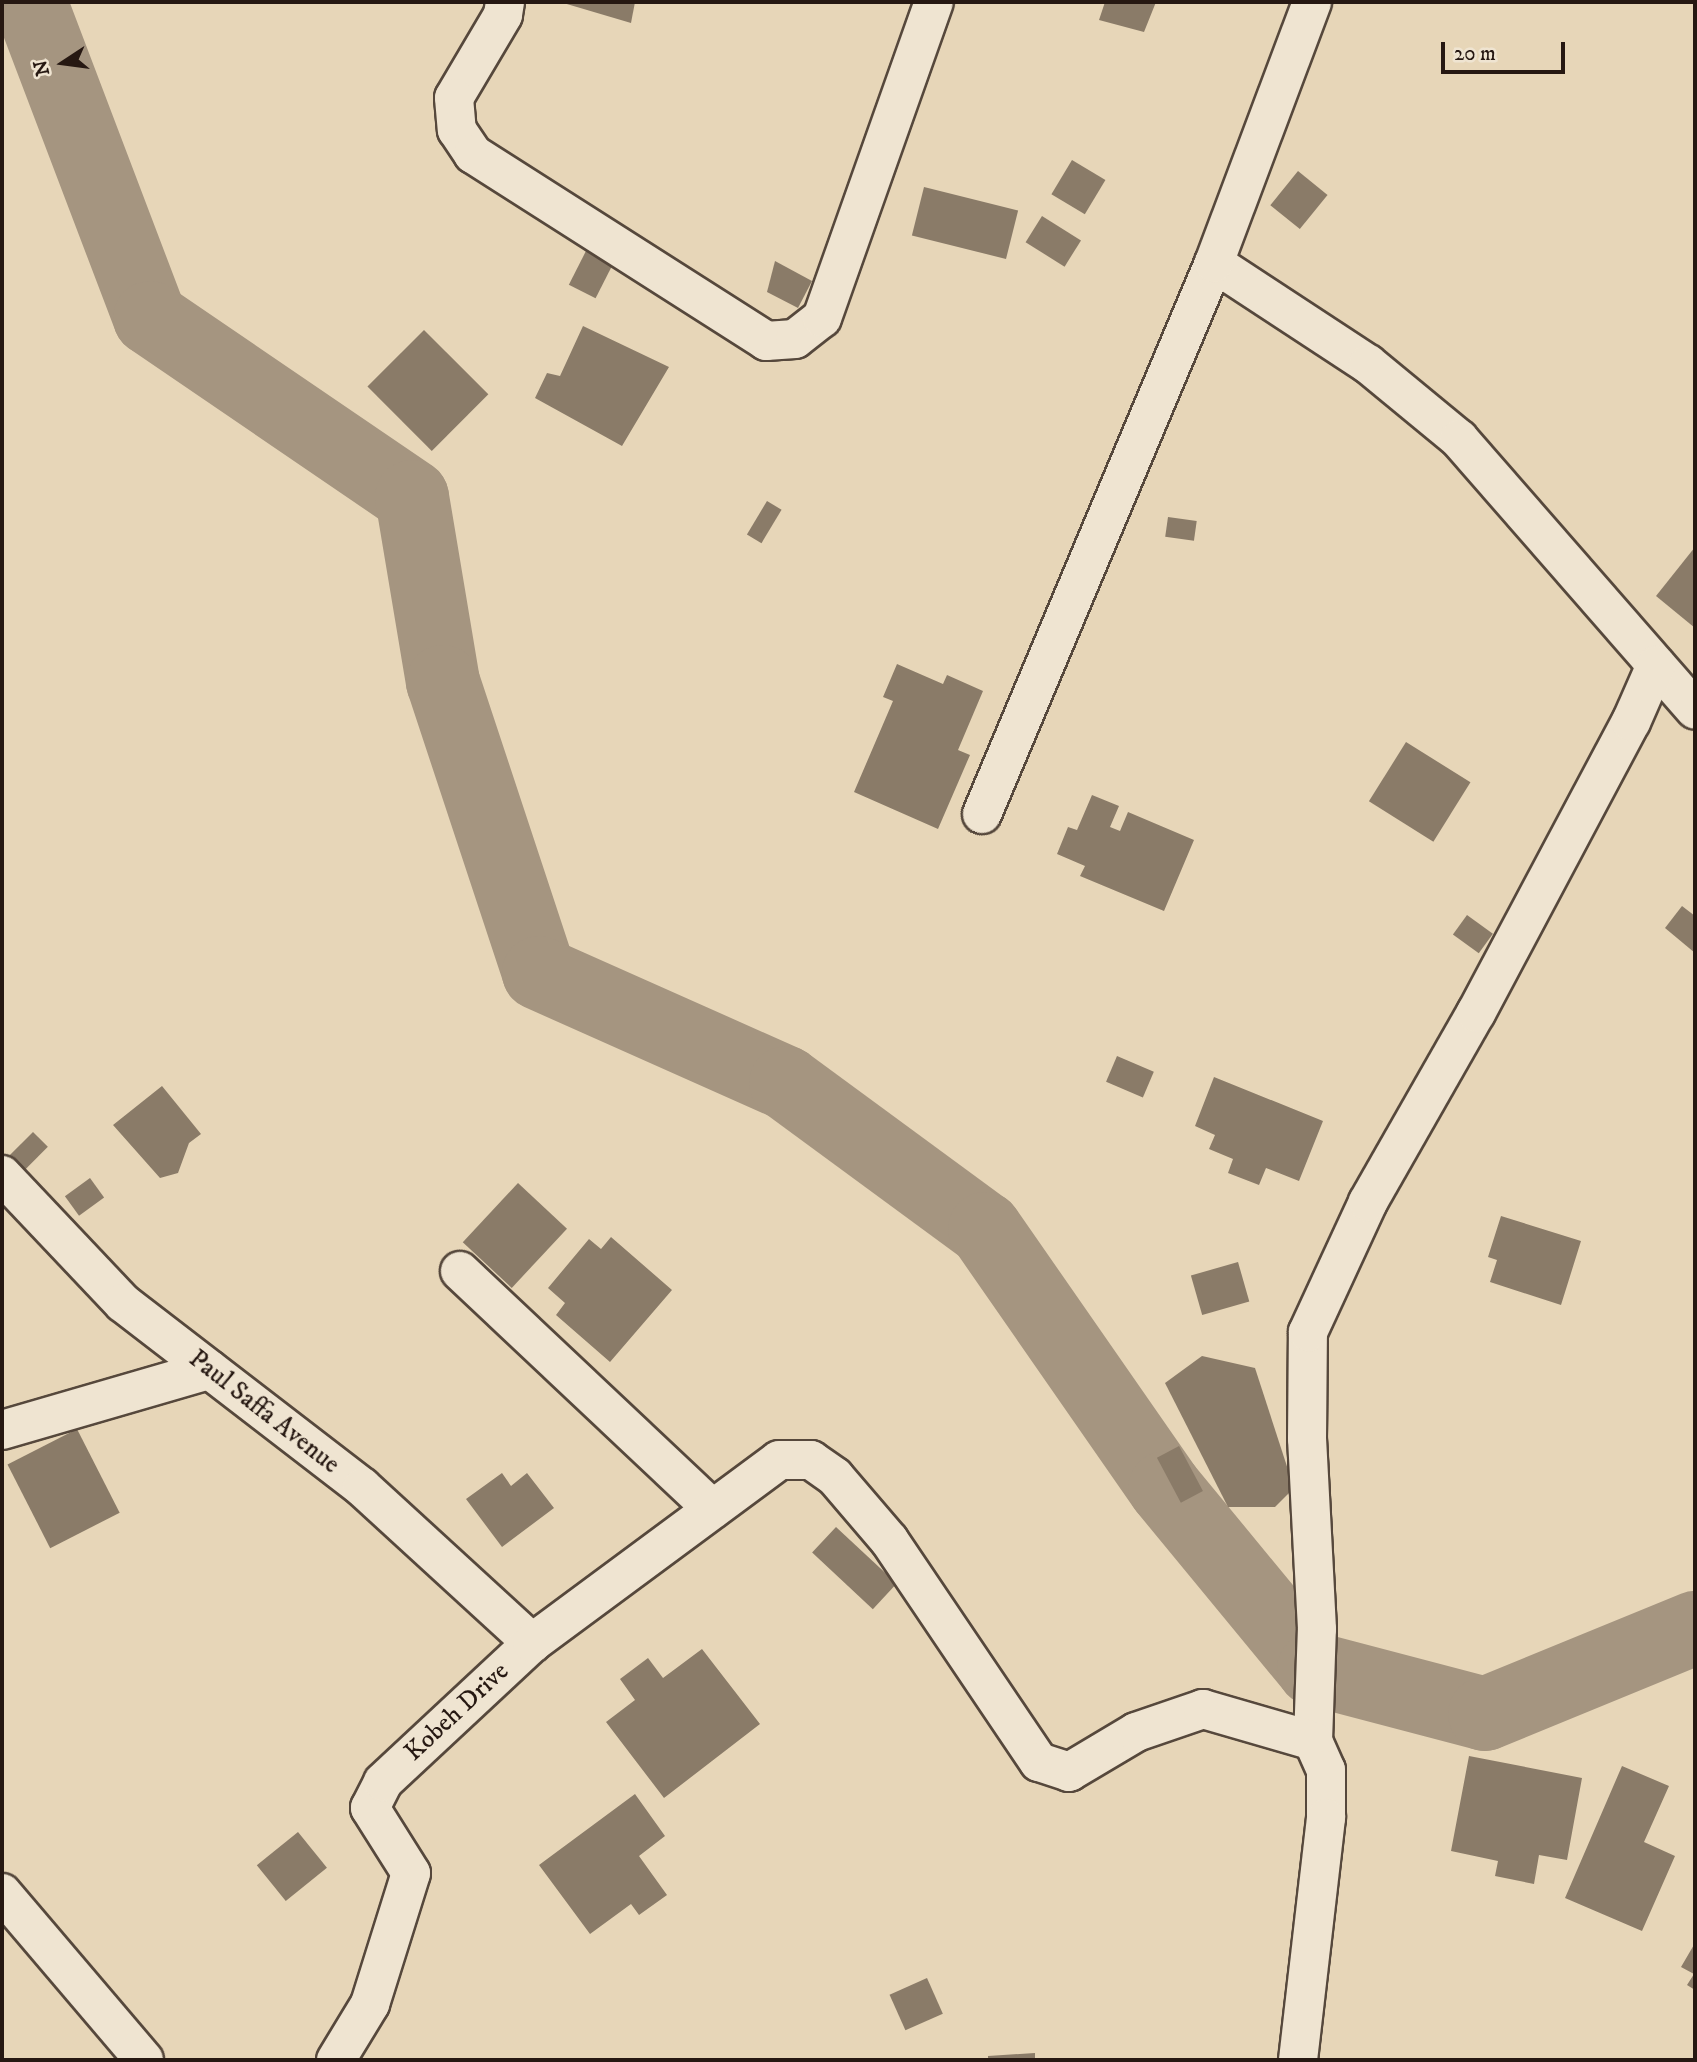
<!DOCTYPE html>
<style>
body{margin:0}
#map{position:relative;width:1697px;height:2062px;overflow:hidden;background:#e7d6b8;font-family:"IM FELL DW Pica",serif}
div>[style]{position:absolute}
[style*='--x']{left:calc(var(--x)*1px);top:calc(var(--y)*1px);width:calc(var(--w)*1px);rotate:calc(var(--a)*1deg)}
.river>*{height:74px;margin:-37px;padding:0 37px;transform-origin:37px;border-radius:37px;background:#a59580}
.building>*{inset:0;background:#8a7b68;transform-origin:0 0}
.roads{filter:drop-shadow(2px 0 #56483c) drop-shadow(-2px 0 #56483c) drop-shadow(0 2px #56483c) drop-shadow(0 -2px #56483c)}
.minor>*{height:38px;margin:-19px;padding:0 19px;transform-origin:19px;border-radius:19px;background:#efe4d1}
span{translate:-50% -50%;white-space:nowrap;text-align:center;line-height:1.15;-webkit-text-stroke:5px #efe4d1;paint-order:stroke}
.street-label{font-size:26px;color:#261812}
.frame{position:absolute;inset:0;border:4px solid #261812;pointer-events:none}
.north{position:absolute;left:28px;top:28px;width:70px;height:70px;-webkit-text-stroke:5px #efe4d1;paint-order:stroke;rotate:257deg;font-size:19px;font-weight:700;line-height:28px;text-align:center;color:#261812}
.north::after{content:'';display:block;margin:auto;width:24px;height:32px;background:#261812;clip-path:polygon(50% 0,100% 100%,50% 72%,0 100%)}
.scale{position:absolute;left:1441px;top:42px;width:124px;height:32px;box-sizing:border-box;border:4px solid #261812;border-top:0;padding-left:9px;font-size:21px;line-height:24px;white-space:nowrap;color:#261812;-webkit-text-stroke:5px #efe4d1;paint-order:stroke}
</style>
<div id="map">
<div class="river">
<i style="--x:30;--y:2;--w:338;--a:69.2"></i>
<i style="--x:150;--y:318;--w:317;--a:34.3"></i>
<i style="--x:412;--y:497;--w:188;--a:80.5"></i>
<i style="--x:443;--y:682;--w:306;--a:71.7"></i>
<i style="--x:539;--y:973;--w:270;--a:24"></i>
<i style="--x:786;--y:1083;--w:247;--a:36.3"></i>
<i style="--x:985;--y:1229;--w:315;--a:55.2"></i>
<i style="--x:1165;--y:1488;--w:234;--a:50.5"></i>
<i style="--x:1314;--y:1669;--w:177;--a:14.7"></i>
<i style="--x:1485;--y:1714;--w:227;--a:-22.3"></i>
</div>
<div class="building">
<i style="clip-path:polygon(560px 2px,635px 2px,631px 23px)"></i>
<i style="clip-path:polygon(1105px 2px,1156px 2px,1144px 32px,1099px 20px)"></i>
<i style="left:1072px;top:160px;width:39px;height:40px;rotate:31deg"></i>
<i style="left:1298px;top:171px;width:38px;height:44px;rotate:39deg"></i>
<i style="left:924px;top:187px;width:97px;height:50px;rotate:14deg"></i>
<i style="left:1042px;top:216px;width:46px;height:31px;rotate:32deg"></i>
<i style="left:587px;top:249px;width:30px;height:40px;rotate:27deg"></i>
<i style="clip-path:polygon(775px 261px,812px 281px,798px 308px,767px 292px)"></i>
<i style="clip-path:polygon(583px 326px,669px 367px,622px 446px,535px 398px,547px 373px,560px 376px)"></i>
<i style="left:424px;top:330px;width:91px;height:80px;rotate:45deg"></i>
<i style="left:767px;top:501px;width:17px;height:39px;rotate:31deg"></i>
<i style="left:1168px;top:517px;width:29px;height:20px;rotate:8deg"></i>
<i style="clip-path:polygon(1695px 547px,1695px 628px,1656px 596px)"></i>
<i style="clip-path:polygon(897px 664px,943px 684px,947px 675px,983px 691px,958px 750px,970px 755px,938px 829px,854px 792px,893px 701px,883px 697px)"></i>
<i style="left:1406px;top:742px;width:76px;height:70px;rotate:32deg"></i>
<i style="clip-path:polygon(1092px 795px,1119px 806px,1110px 827px,1120px 831px,1128px 812px,1194px 840px,1164px 911px,1080px 876px,1085px 866px,1057px 854px,1068px 827px,1077px 830px)"></i>
<i style="clip-path:polygon(1682px 906px,1695px 916px,1695px 953px,1665px 928px)"></i>
<i style="left:1467px;top:915px;width:32px;height:24px;rotate:36deg"></i>
<i style="left:1117px;top:1056px;width:40px;height:28px;rotate:23deg"></i>
<i style="clip-path:polygon(1214px 1077px,1323px 1121px,1299px 1181px,1266px 1168px,1259px 1185px,1228px 1173px,1233px 1159px,1209px 1149px,1215px 1135px,1195px 1126px)"></i>
<i style="clip-path:polygon(162px 1086px,201px 1134px,189px 1143px,178px 1173px,160px 1178px,113px 1125px)"></i>
<i style="left:33px;top:1132px;width:21px;height:39px;rotate:45deg"></i>
<i style="left:90px;top:1178px;width:24px;height:31px;rotate:54deg"></i>
<i style="left:518px;top:1183px;width:67px;height:81px;rotate:43deg"></i>
<i style="clip-path:polygon(1501px 1216px,1581px 1241px,1561px 1305px,1490px 1282px,1497px 1260px,1488px 1257px)"></i>
<i style="clip-path:polygon(611px 1237px,672px 1290px,610px 1362px,556px 1315px,565px 1303px,548px 1288px,589px 1239px,601px 1249px)"></i>
<i style="left:1238px;top:1262px;width:41px;height:49px;rotate:74deg"></i>
<i style="clip-path:polygon(1202px 1356px,1255px 1368px,1294px 1488px,1275px 1507px,1228px 1507px,1165px 1383px)"></i>
<i style="left:77px;top:1429px;width:94px;height:78px;rotate:63deg"></i>
<i style="left:1179px;top:1446px;width:51px;height:25px;rotate:62deg"></i>
<i style="clip-path:polygon(502px 1473px,511px 1486px,527px 1473px,554px 1508px,502px 1547px,466px 1499px)"></i>
<i style="left:836px;top:1527px;width:83px;height:35px;rotate:43deg"></i>
<i style="clip-path:polygon(702px 1649px,760px 1724px,664px 1798px,606px 1722px,635px 1700px,620px 1679px,648px 1658px,663px 1678px)"></i>
<i style="clip-path:polygon(1469px 1756px,1582px 1778px,1567px 1860px,1539px 1855px,1534px 1884px,1495px 1876px,1498px 1861px,1451px 1851px)"></i>
<i style="clip-path:polygon(1622px 1766px,1669px 1786px,1644px 1842px,1675px 1856px,1642px 1931px,1565px 1898px)"></i>
<i style="clip-path:polygon(635px 1794px,665px 1836px,639px 1856px,667px 1895px,639px 1915px,631px 1904px,590px 1934px,539px 1865px)"></i>
<i style="left:298px;top:1832px;width:46px;height:53px;rotate:51deg"></i>
<i style="clip-path:polygon(1695px 1943px,1695px 1990px,1687px 1985px,1694px 1974px,1681px 1967px)"></i>
<i style="left:927px;top:1978px;width:39px;height:41px;rotate:66deg"></i>
<i style="clip-path:polygon(1035px 2053px,1035px 2060px,988px 2060px,988px 2056px)"></i>
</div>
<div class="roads">
<div class="minor">
<i style="--x:505;--y:2;--w:13;--a:99"></i>
<i style="--x:503;--y:15;--w:96;--a:120.6"></i>
<i style="--x:454;--y:98;--w:32;--a:85"></i>
<i style="--x:457;--y:130;--w:29;--a:56"></i>
<i style="--x:473;--y:154;--w:348;--a:32.5"></i>
<i style="--x:766;--y:341;--w:29;--a:-4"></i>
<i style="--x:795;--y:339;--w:34;--a:-38"></i>
<i style="--x:822;--y:318;--w:335;--a:-70.5"></i>
<i style="--x:1214;--y:263;--w:184;--a:33.3"></i>
<i style="--x:1368;--y:364;--w:118;--a:39.5"></i>
<i style="--x:1459;--y:439;--w:359;--a:48.9"></i>
<i style="--x:982;--y:814;--w:598;--a:-67.17"></i>
<i style="--x:1214;--y:263;--w:279;--a:-69.4"></i>
<i style="--x:2;--y:1175;--w:176;--a:46.6"></i>
<i style="--x:123;--y:1303;--w:302;--a:37.6"></i>
<i style="--x:362;--y:1487;--w:231;--a:42.5"></i>
<i style="--x:460;--y:1271;--w:347;--a:43.3"></i>
<i style="--x:2;--y:1430;--w:216;--a:-16.2"></i>
<i style="--x:1313;--y:1741;--w:112;--a:-88"></i>
<i style="--x:1317;--y:1629;--w:190;--a:-93"></i>
<i style="--x:1307;--y:1439;--w:107;--a:-89.5"></i>
<i style="--x:1308;--y:1332;--w:143;--a:-65.2"></i>
<i style="--x:1368;--y:1202;--w:218;--a:-60.3"></i>
<i style="--x:1476;--y:1013;--w:330;--a:-62"></i>
<i style="--x:1631;--y:722;--w:62;--a:-66.3"></i>
<i style="--x:2;--y:1893;--w:219;--a:49.6"></i>
<i style="--x:336;--y:2060;--w:66;--a:-58.7"></i>
<i style="--x:370;--y:2004;--w:137;--a:-72.6"></i>
<i style="--x:411;--y:1873;--w:77;--a:-122.2"></i>
<i style="--x:370;--y:1808;--w:29;--a:-63"></i>
<i style="--x:383;--y:1782;--w:204;--a:-43"></i>
<i style="--x:532;--y:1643;--w:307;--a:-36.5"></i>
<i style="--x:779;--y:1460;--w:32;--a:0"></i>
<i style="--x:811;--y:1460;--w:29;--a:35"></i>
<i style="--x:835;--y:1477;--w:83;--a:49.4"></i>
<i style="--x:889;--y:1540;--w:268;--a:56"></i>
<i style="--x:1039;--y:1762;--w:32;--a:18"></i>
<i style="--x:1069;--y:1772;--w:78;--a:-30.8"></i>
<i style="--x:1136;--y:1732;--w:71;--a:-18.9"></i>
<i style="--x:1203;--y:1709;--w:115;--a:16.2"></i>
<i style="--x:1313;--y:1741;--w:32;--a:66"></i>
<i style="--x:1326;--y:1770;--w:48;--a:90"></i>
<i style="--x:1326;--y:1818;--w:244;--a:96.6"></i>
</div>
</div>
<div class="street-label">
<span style="left:264px;top:1412px;rotate:38deg">Paul Saffa Avenue</span>
<span style="left:457px;top:1712px;rotate:-43deg">Kobeh Drive</span>
</div>
<div class="frame"></div>
<div class="north">N</div>
<div class="scale">20 m</div>
</div>
